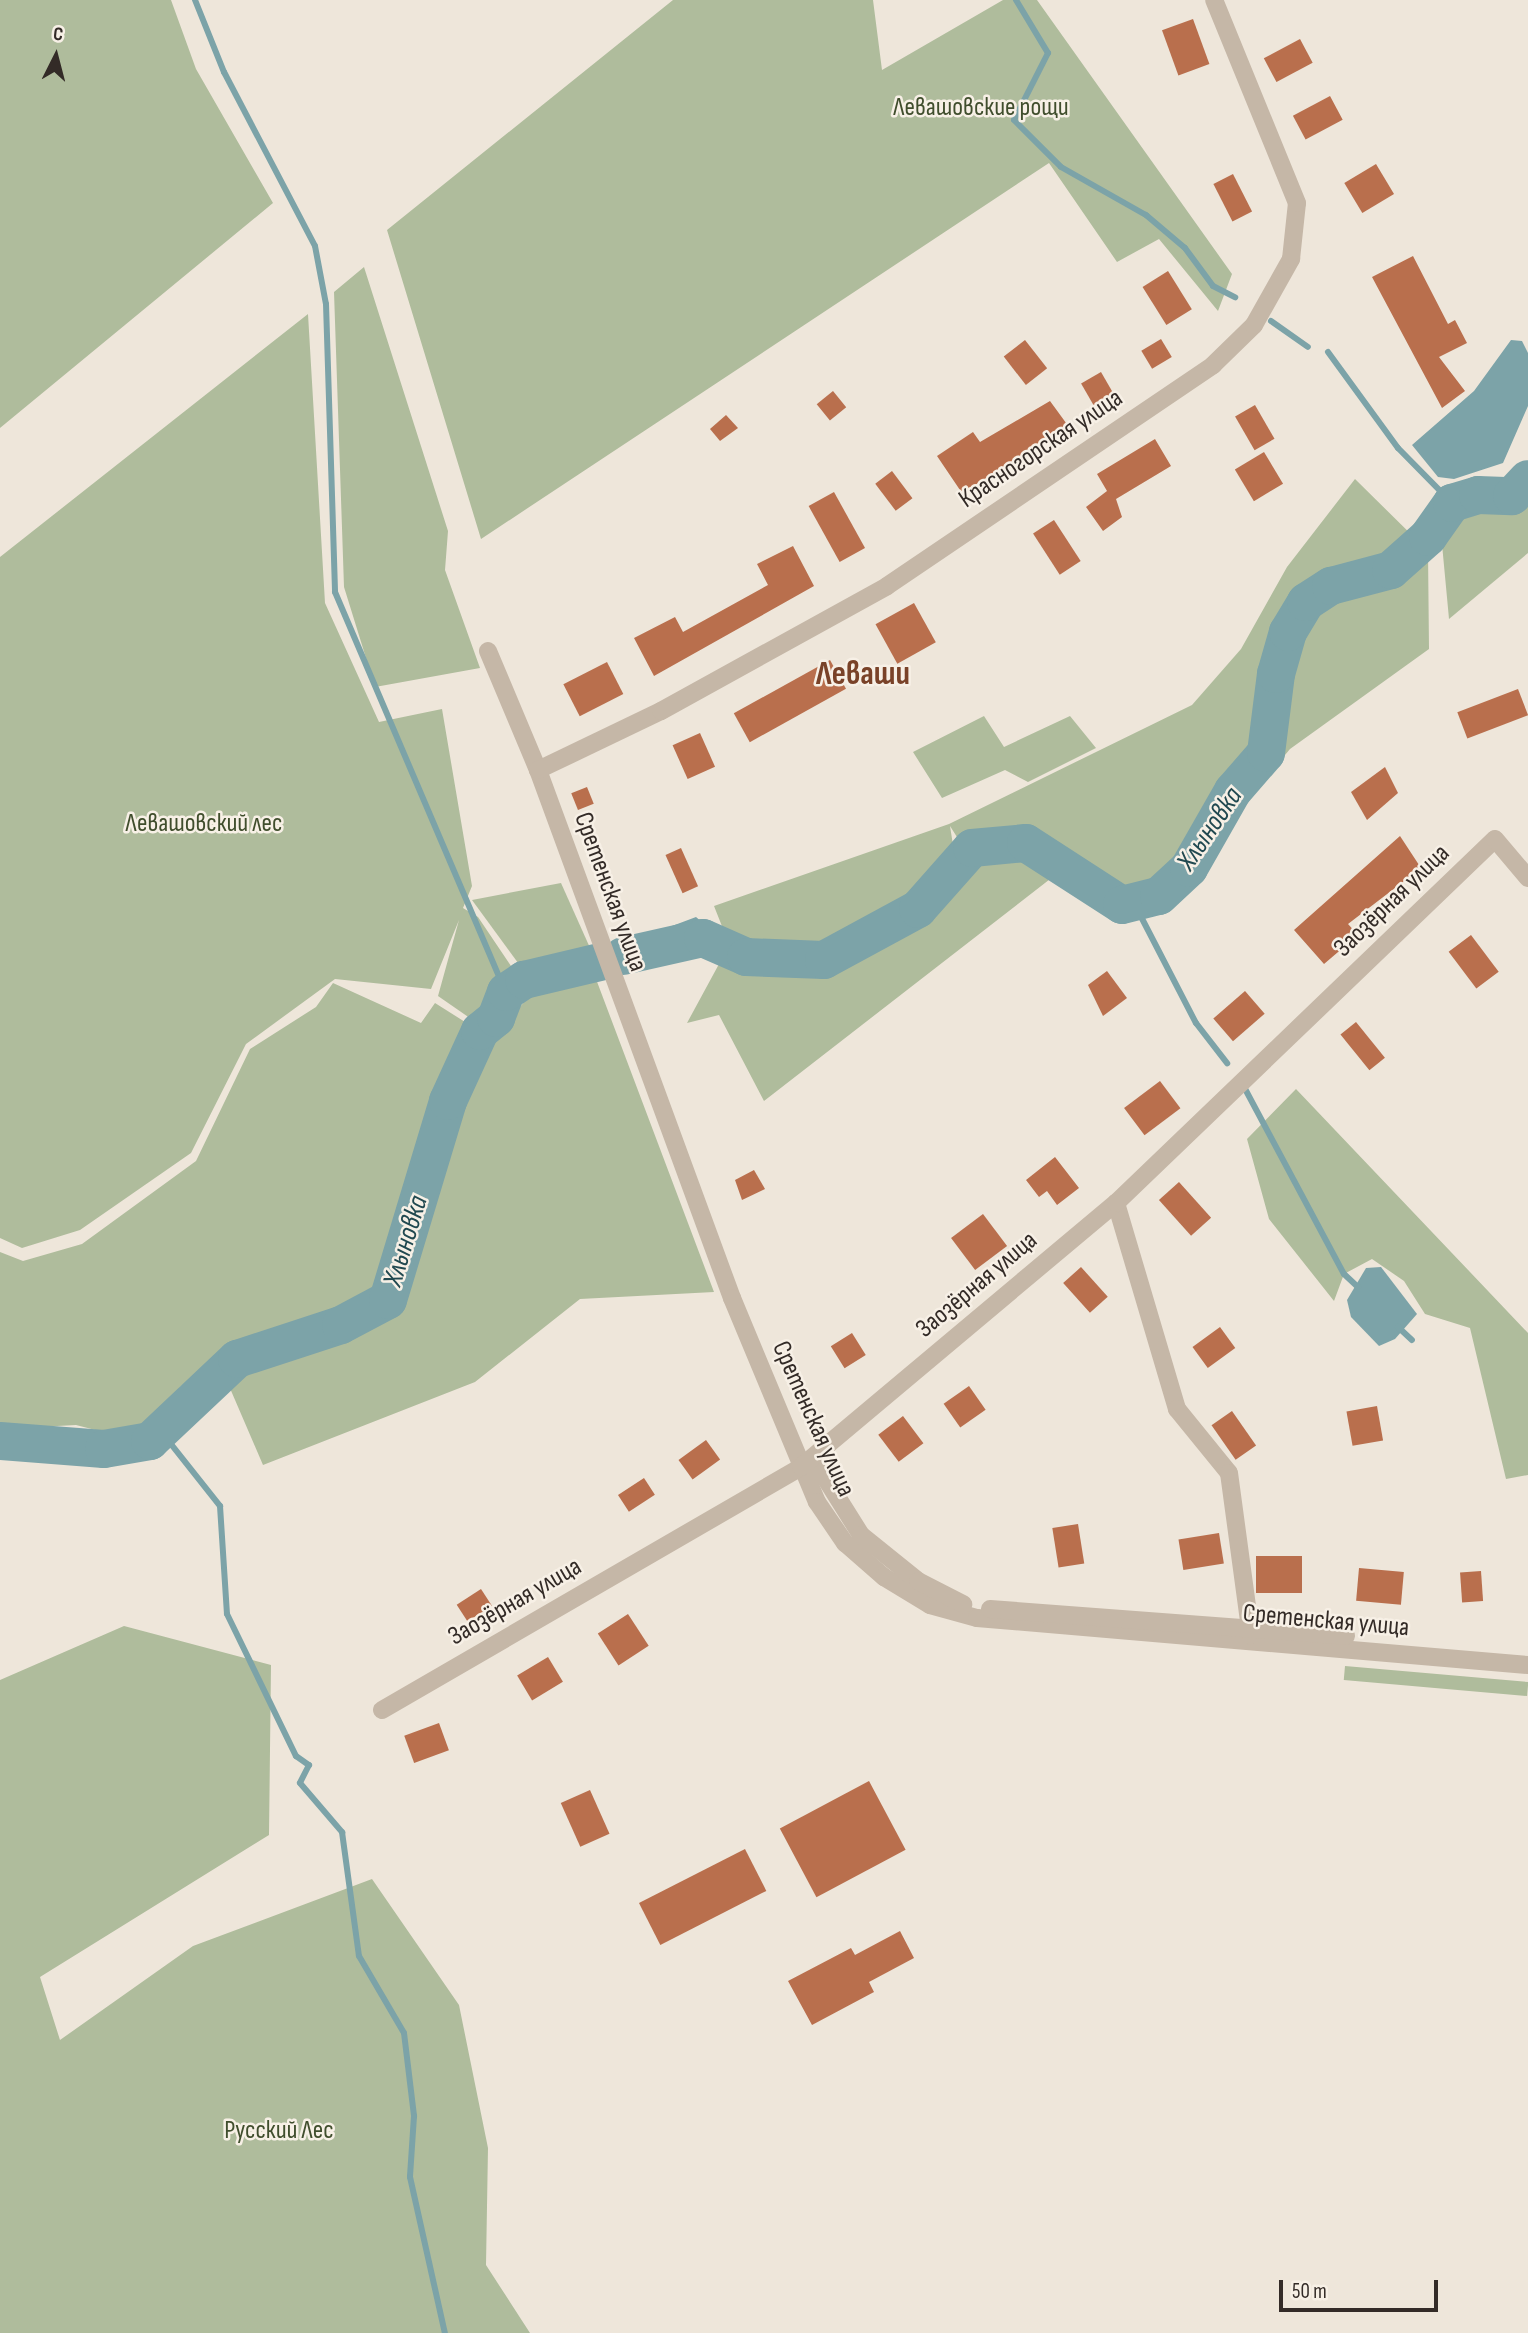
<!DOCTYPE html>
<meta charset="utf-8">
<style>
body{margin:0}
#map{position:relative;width:1528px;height:2333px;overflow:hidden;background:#eee6da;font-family:"Sofia Sans Condensed",sans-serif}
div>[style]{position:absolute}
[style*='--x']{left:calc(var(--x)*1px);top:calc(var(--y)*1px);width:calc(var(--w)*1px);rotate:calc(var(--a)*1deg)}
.green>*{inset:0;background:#afbc9c;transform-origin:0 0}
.water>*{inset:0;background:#7ca3a8}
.stream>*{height:6px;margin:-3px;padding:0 3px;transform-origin:3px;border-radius:3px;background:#7ca3a8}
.river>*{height:38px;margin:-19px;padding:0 19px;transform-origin:19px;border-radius:19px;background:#7ca3a8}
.building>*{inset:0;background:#b96f4d;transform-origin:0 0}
.street>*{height:18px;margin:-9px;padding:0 9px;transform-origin:9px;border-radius:9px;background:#c5b7a7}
span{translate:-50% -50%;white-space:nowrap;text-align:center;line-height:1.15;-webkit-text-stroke:5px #f7f0e6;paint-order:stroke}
.park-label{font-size:26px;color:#404e2d}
.street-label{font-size:26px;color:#332b27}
.water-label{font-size:28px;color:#214950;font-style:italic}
.district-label{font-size:33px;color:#794228;font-weight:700}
.north{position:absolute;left:21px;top:21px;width:70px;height:70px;-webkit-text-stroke:5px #f7f0e6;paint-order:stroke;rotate:6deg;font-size:19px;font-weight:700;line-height:28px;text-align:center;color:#332b27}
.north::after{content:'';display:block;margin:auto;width:24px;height:32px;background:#332b27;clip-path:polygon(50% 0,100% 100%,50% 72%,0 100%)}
.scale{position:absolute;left:1279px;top:2280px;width:159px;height:32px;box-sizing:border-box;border:4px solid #332b27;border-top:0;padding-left:9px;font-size:21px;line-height:24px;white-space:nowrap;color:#332b27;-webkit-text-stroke:5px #f7f0e6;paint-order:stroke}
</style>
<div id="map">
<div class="green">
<i style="clip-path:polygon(0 0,171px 0,196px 69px,273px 203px,0 428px)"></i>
<i style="clip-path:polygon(673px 0,873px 0,882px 70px,1003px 0,1037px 0,1232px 274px,1218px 311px,1159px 239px,1117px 262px,1049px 163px,481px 539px,387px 230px)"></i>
<i style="clip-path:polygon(364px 267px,448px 531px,445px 570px,480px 668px,375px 687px,344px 587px,334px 292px)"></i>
<i style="clip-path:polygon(308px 314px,325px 603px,379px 722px,442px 709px,472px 886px,463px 908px,478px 917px,511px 966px,506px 992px,477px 1023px,438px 996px,459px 920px,431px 989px,335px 979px,246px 1044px,191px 1153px,80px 1230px,22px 1248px,0 1238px,0 557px)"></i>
<i style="clip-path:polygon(1355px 479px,1428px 551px,1429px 649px,1290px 749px,1221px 832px,1164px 882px,1130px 897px,1033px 831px,962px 845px,950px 826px,953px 845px,927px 891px,900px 917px,798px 958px,729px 944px,714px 906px,949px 824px,1192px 705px,1241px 649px,1287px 567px)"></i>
<i style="clip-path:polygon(1528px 485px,1528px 553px,1449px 619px,1442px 544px,1447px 527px)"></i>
<i style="clip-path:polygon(984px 716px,1004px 747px,1070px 716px,1096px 748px,1028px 782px,1005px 770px,942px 798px,913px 752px)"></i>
<i style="clip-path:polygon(1037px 859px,1054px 876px,764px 1101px,719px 1015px,687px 1023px,719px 964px,827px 967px,924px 914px,965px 860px)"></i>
<i style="clip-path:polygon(561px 883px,595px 959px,521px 967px,472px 900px)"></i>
<i style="clip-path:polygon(596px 979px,714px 1292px,580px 1299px,475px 1382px,263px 1465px,226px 1379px,395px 1308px,473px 1059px,535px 990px)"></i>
<i style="clip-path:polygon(333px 983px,421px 1023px,435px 1003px,473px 1027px,420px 1136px,423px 1159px,403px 1202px,404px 1232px,380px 1294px,345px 1315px,218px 1358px,180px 1387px,166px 1421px,119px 1436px,76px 1425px,0 1429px,0 1252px,23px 1261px,82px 1244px,196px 1161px,250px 1049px,316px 1007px)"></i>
<i style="clip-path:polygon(1296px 1089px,1528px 1333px,1528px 1475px,1506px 1479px,1470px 1328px,1425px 1314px,1404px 1281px,1372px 1259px,1344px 1274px,1334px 1301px,1269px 1219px,1247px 1139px)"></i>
<i style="clip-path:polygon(124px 1626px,271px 1665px,269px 1835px,40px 1977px,60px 2040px,193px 1946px,372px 1879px,459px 2005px,488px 2148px,486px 2265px,530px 2333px,0 2333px,0 1680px)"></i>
<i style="left:1345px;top:1666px;width:184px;height:14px;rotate:5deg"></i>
</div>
<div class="water">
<i style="clip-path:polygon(1511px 340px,1522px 341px,1528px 353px,1528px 406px,1503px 463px,1454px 479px,1438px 477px,1412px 445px,1474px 391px)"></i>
<i style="clip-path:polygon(696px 917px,717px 935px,715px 945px,653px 949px,644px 932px,666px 936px,672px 926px)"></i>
<i style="clip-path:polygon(1381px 1267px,1417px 1314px,1395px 1339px,1379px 1346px,1351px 1317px,1347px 1300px,1366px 1268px)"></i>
</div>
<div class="stream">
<i style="--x:195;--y:0;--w:78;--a:68.1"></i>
<i style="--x:224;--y:72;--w:196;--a:62.4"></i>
<i style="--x:315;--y:246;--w:59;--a:79.3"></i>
<i style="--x:326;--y:304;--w:288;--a:88.2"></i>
<i style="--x:335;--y:592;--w:435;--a:66.9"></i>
<i style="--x:1016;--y:0;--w:62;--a:58.9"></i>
<i style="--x:1048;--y:53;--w:75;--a:116.9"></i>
<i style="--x:1014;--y:120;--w:66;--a:45"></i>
<i style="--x:1061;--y:167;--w:98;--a:29.5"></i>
<i style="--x:1146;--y:215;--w:51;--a:40.2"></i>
<i style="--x:1185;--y:248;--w:47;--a:53.6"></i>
<i style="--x:1213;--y:286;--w:25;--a:27"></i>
<i style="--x:1271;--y:321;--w:45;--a:35.1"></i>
<i style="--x:1328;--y:352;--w:119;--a:53.9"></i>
<i style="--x:1398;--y:448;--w:77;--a:45.5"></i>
<i style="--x:1135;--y:905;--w:133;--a:62.7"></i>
<i style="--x:1196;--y:1023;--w:51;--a:52.2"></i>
<i style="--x:1243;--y:1085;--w:214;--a:61.9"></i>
<i style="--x:1344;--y:1274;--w:19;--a:43"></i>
<i style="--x:1398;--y:1327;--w:19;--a:43"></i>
<i style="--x:163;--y:1434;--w:92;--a:51.6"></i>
<i style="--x:220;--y:1506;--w:108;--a:86.3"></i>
<i style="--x:227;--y:1614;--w:158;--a:64.1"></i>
<i style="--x:296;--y:1756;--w:16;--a:35"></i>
<i style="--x:309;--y:1765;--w:20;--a:117"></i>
<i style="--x:300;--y:1783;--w:65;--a:49.4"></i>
<i style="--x:342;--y:1832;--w:125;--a:82.2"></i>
<i style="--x:359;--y:1956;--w:89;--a:59.7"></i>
<i style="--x:404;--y:2033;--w:84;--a:83.1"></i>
<i style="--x:414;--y:2116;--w:61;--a:93.8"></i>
<i style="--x:410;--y:2177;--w:160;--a:77.4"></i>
</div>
<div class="river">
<i style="--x:623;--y:956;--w:82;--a:-12.7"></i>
<i style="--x:703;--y:938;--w:47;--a:23.8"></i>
<i style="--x:746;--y:957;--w:78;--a:2.2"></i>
<i style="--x:824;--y:960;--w:107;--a:-28.5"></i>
<i style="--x:918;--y:909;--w:81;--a:-48.5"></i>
<i style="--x:972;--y:848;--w:54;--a:-5.3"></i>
<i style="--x:1026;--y:843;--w:114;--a:32.9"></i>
<i style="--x:1122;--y:905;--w:38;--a:-14"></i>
<i style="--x:1159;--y:896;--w:41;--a:-43"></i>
<i style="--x:1189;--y:868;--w:89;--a:-60.3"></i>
<i style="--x:1233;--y:791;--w:50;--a:-49"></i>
<i style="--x:1266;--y:753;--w:80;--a:-82.8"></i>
<i style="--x:1276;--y:674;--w:44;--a:-74.1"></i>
<i style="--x:1288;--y:632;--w:35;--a:-59"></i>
<i style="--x:1306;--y:602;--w:30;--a:-33"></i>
<i style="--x:1331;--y:586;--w:62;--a:-14.9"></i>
<i style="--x:1391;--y:570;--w:50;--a:-41.7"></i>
<i style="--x:1428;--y:537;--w:42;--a:-54.8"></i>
<i style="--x:1452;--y:503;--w:27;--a:-17"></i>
<i style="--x:1478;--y:495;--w:34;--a:2"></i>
<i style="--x:1512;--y:496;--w:23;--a:-47"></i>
<i style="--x:0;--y:1441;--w:104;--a:4.4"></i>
<i style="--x:104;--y:1449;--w:47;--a:-9.9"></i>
<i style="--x:150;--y:1441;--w:120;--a:-43.3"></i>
<i style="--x:237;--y:1359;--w:109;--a:-18.1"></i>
<i style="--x:341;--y:1325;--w:53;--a:-28"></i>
<i style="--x:388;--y:1300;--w:208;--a:-73.2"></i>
<i style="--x:448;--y:1101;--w:77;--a:-65.4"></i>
<i style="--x:480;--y:1031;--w:21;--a:-39"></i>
<i style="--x:496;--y:1018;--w:28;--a:-69"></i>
<i style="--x:506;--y:992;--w:22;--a:-34"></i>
<i style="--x:524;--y:980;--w:78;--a:-13.3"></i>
</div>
<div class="building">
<i style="left:1193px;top:19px;width:48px;height:33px;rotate:70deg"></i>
<i style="left:1300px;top:39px;width:27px;height:41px;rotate:62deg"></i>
<i style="left:1330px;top:96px;width:27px;height:42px;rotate:62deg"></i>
<i style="left:1376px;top:164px;width:35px;height:37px;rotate:59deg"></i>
<i style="left:1233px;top:174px;width:42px;height:22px;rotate:63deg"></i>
<i style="clip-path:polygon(1413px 256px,1448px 324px,1455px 320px,1467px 343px,1439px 357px,1465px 391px,1442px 408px,1372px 277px)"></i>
<i style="left:1168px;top:271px;width:45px;height:30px;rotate:58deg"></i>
<i style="left:1161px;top:339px;width:21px;height:23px;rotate:59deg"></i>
<i style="left:1025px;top:340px;width:36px;height:27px;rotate:52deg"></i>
<i style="left:1101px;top:372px;width:34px;height:23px;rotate:60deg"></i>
<i style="left:833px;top:391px;width:21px;height:21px;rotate:51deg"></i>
<i style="clip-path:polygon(1050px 401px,1069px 427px,962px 493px,937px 456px,973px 432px,980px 442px)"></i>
<i style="left:1255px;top:405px;width:39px;height:23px;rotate:60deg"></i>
<i style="clip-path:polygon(726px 415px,738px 428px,720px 441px,710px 429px)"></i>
<i style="clip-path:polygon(1155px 439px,1171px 466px,1116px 499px,1122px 517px,1103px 531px,1086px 507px,1107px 491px,1097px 474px)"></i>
<i style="left:1264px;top:452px;width:37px;height:34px;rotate:59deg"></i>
<i style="left:892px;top:471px;width:34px;height:21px;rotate:53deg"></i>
<i style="left:834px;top:492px;width:64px;height:29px;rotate:61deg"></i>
<i style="left:1054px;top:520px;width:49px;height:25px;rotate:57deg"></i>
<i style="clip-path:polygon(793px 546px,814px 586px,654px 676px,634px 638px,675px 617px,683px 632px,768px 585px,757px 564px)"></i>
<i style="left:914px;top:603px;width:45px;height:44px;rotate:61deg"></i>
<i style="left:830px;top:660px;width:33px;height:110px;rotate:61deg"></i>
<i style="left:607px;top:662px;width:36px;height:49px;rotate:63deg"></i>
<i style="left:1518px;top:689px;width:28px;height:65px;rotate:69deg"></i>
<i style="left:700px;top:733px;width:37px;height:30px;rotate:66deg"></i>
<i style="clip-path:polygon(1385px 767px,1398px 793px,1367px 820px,1351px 792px)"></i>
<i style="left:587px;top:787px;width:18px;height:17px;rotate:68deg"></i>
<i style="clip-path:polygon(1400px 836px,1421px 868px,1348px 924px,1358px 935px,1324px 964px,1294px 930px)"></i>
<i style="left:681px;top:848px;width:42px;height:17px;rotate:66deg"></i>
<i style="left:1471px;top:935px;width:46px;height:28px;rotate:53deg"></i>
<i style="clip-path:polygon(1107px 971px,1127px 998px,1103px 1016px,1088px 985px)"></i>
<i style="left:1245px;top:991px;width:30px;height:42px;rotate:49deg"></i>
<i style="left:1356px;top:1022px;width:46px;height:20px;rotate:51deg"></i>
<i style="left:1160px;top:1081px;width:34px;height:45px;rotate:53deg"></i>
<i style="clip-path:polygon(1055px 1157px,1079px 1188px,1057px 1205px,1047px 1191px,1039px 1197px,1026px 1180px)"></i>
<i style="clip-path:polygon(754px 1170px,765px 1189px,742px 1200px,735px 1180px)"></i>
<i style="left:1179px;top:1182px;width:48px;height:27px;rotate:48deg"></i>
<i style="left:983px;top:1214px;width:40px;height:40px;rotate:53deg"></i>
<i style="left:1081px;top:1267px;width:40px;height:24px;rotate:48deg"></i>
<i style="left:1220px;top:1327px;width:26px;height:34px;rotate:54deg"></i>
<i style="left:852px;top:1333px;width:26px;height:25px;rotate:58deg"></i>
<i style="left:969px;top:1386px;width:29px;height:31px;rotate:55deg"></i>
<i style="left:1377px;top:1406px;width:35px;height:31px;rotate:80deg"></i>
<i style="left:1232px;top:1411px;width:42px;height:25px;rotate:55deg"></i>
<i style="left:903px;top:1416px;width:34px;height:31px;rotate:53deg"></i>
<i style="left:706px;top:1440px;width:24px;height:34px;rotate:54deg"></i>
<i style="left:644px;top:1478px;width:20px;height:31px;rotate:57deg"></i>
<i style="left:1078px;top:1524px;width:40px;height:26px;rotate:81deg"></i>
<i style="left:1219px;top:1533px;width:31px;height:41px;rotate:81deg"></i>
<i style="left:1256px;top:1556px;width:46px;height:37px"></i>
<i style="left:1359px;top:1568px;width:45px;height:33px;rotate:5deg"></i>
<i style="left:1481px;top:1571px;width:30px;height:21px;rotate:86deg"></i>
<i style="left:481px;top:1589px;width:20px;height:29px;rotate:57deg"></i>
<i style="left:628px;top:1614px;width:38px;height:36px;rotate:57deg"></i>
<i style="left:548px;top:1657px;width:29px;height:36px;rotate:59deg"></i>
<i style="left:439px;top:1723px;width:29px;height:37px;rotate:70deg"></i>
<i style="left:869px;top:1781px;width:78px;height:101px;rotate:62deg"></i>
<i style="left:590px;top:1790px;width:48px;height:32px;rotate:66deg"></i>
<i style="left:745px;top:1849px;width:47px;height:119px;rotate:63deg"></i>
<i style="clip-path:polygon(900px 1931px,914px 1958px,869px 1982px,874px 1992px,812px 2025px,788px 1981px,851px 1948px,855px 1955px)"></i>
</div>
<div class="street">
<i style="--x:488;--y:651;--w:129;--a:67.2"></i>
<i style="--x:538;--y:770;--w:563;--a:69.83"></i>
<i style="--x:732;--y:1298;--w:221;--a:67.4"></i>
<i style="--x:817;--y:1502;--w:50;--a:55.7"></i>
<i style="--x:845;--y:1543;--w:52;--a:41.1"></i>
<i style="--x:884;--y:1577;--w:54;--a:31.3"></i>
<i style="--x:930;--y:1605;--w:49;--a:15.5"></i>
<i style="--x:977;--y:1618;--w:553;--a:4.88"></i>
<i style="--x:538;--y:770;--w:136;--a:-25.6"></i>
<i style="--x:661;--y:711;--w:258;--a:-28.9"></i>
<i style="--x:887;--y:586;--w:394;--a:-34.1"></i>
<i style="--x:1213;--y:365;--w:57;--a:-44.3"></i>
<i style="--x:1254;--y:325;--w:76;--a:-60.7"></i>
<i style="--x:1291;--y:259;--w:56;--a:-83.9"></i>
<i style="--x:1297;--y:203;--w:219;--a:-112.2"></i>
<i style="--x:1116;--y:1203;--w:215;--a:73.5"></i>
<i style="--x:1177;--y:1409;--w:82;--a:50.9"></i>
<i style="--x:1229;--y:1473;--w:164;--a:82.3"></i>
<i style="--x:819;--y:1468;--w:79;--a:57.9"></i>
<i style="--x:861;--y:1535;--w:73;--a:38.9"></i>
<i style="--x:918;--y:1581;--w:51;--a:27.1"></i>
<i style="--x:990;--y:1609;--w:357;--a:4.3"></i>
<i style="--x:382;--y:1710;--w:484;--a:-30.1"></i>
<i style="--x:801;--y:1467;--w:411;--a:-40"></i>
<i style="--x:1116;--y:1203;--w:525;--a:-43.84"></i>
<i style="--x:1495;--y:839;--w:51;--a:49.8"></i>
</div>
<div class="park-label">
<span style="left:981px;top:108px">Левашовские рощи</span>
<span style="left:204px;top:824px">Левашовский лес</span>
<span style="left:279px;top:2131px">Русский Лес</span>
</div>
<div class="street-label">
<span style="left:1041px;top:449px;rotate:-34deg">Красногорская улица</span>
<span style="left:610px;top:892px;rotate:70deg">Сретенская улица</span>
<span style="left:1392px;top:901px;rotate:-44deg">Заозёрная улица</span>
<span style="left:977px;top:1285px;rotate:-40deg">Заозёрная улица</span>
<span style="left:813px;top:1419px;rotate:66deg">Сретенская улица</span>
<span style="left:515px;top:1602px;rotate:-30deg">Заозёрная улица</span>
<span style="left:1326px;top:1621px;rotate:5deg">Сретенская улица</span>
</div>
<div class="water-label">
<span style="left:1210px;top:829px;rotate:-56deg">Хлыновка</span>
<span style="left:406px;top:1241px;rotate:-73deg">Хлыновка</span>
</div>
<div class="district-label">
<span style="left:863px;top:675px">Леваши</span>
</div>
<div class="north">С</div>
<div class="scale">50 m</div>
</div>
